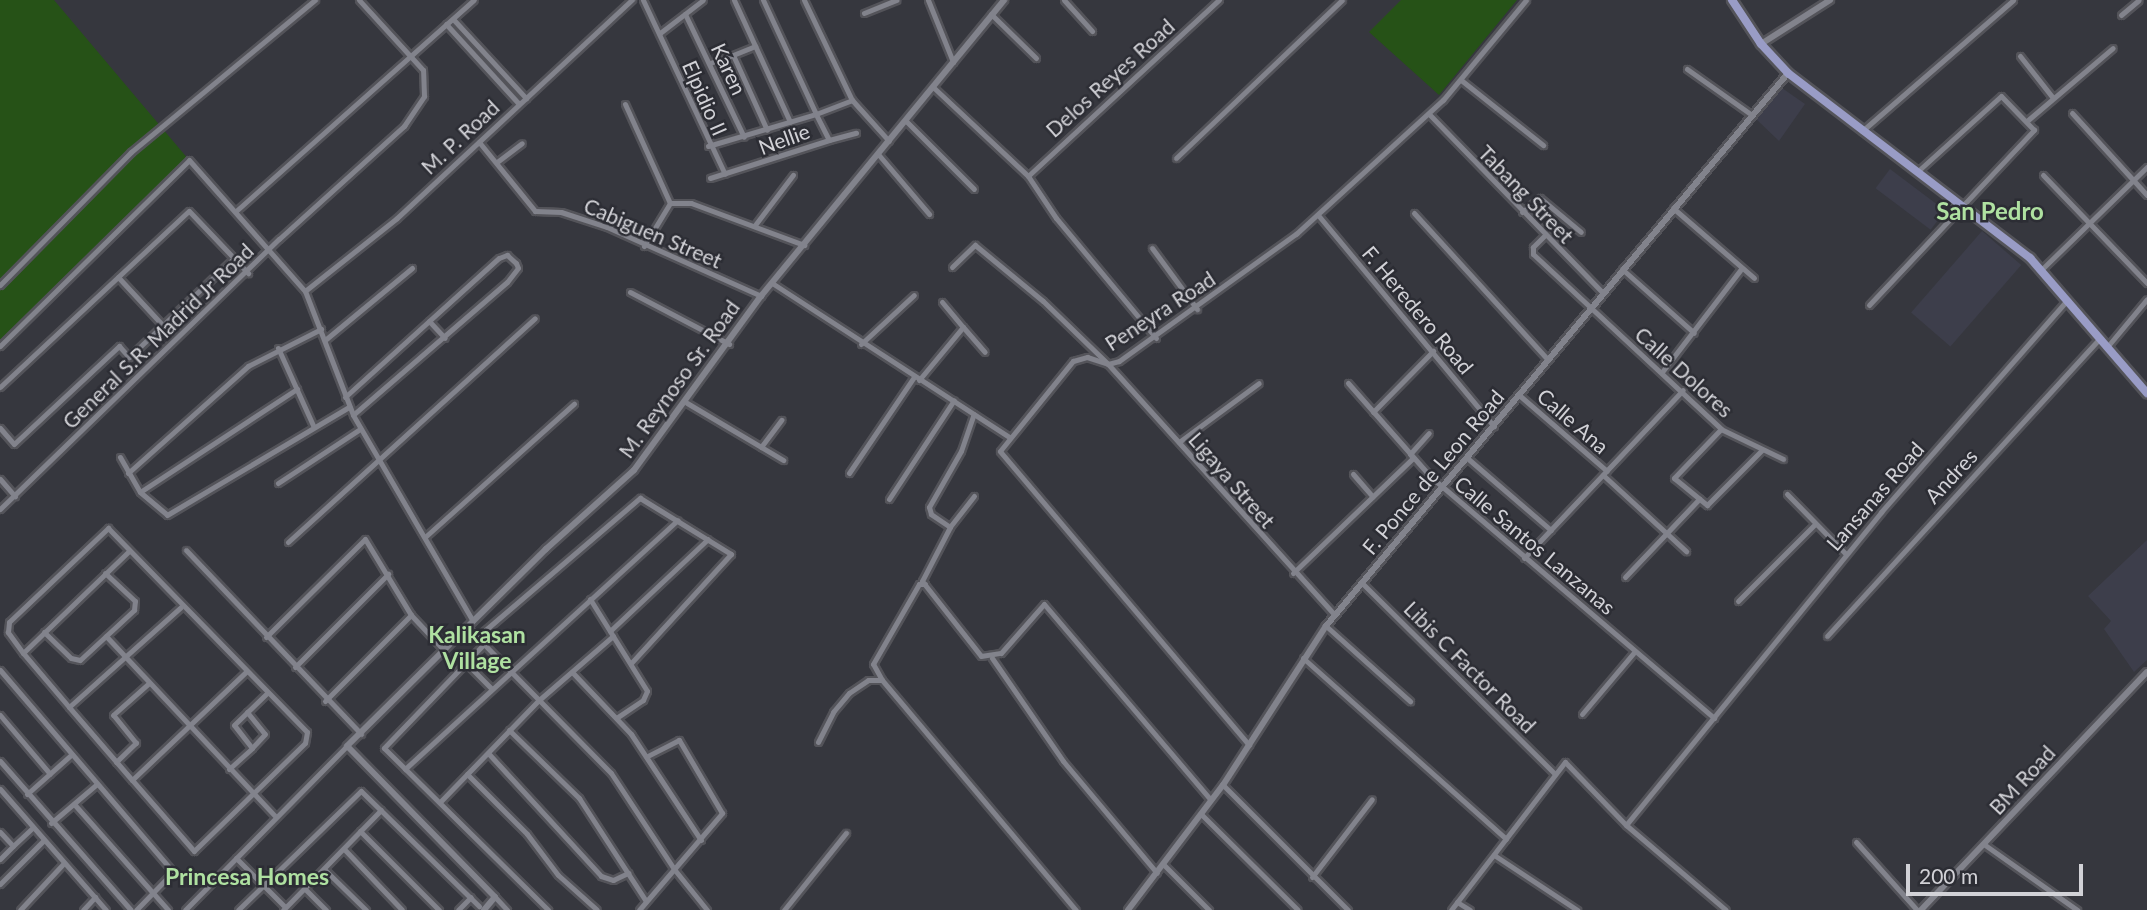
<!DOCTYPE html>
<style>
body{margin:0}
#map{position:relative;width:2147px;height:910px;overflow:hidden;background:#36373e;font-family:Lato,sans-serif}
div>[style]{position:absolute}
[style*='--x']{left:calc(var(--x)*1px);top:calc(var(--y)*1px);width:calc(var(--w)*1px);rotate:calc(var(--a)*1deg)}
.built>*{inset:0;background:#3d3e4b;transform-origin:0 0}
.green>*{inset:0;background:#265217}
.roads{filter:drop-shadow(2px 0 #54545a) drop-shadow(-2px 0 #54545a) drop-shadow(0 2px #54545a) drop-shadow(0 -2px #54545a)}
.minor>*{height:5px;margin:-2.5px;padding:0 2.5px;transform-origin:2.5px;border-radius:2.5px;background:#82838c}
.tertiary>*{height:6px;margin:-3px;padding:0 3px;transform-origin:3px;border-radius:3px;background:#82838c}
.primary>*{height:8px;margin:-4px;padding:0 4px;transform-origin:4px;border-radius:4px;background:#999cc6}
span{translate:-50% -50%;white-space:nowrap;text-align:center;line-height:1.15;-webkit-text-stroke:5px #2c2d34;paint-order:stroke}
.street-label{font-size:21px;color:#d2d2d7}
.neighbourhood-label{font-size:23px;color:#afe1a1;font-weight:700}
.quarter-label{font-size:24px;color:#afe1a1;font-weight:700}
.scale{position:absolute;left:1906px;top:864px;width:177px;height:32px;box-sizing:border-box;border:4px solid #d2d2d7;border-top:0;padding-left:9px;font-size:21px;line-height:24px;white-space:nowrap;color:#d2d2d7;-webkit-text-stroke:5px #2c2d34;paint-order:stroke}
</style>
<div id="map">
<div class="built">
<i style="clip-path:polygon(1782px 88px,1805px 104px,1779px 141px,1755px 118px)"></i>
<i style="left:1890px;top:169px;width:69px;height:24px;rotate:37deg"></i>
<i style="left:1982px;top:231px;width:52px;height:108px;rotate:41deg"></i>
<i style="clip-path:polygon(2147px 540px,2147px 660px,2134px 672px,2104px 629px,2111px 621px,2088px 596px)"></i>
</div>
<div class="green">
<i style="clip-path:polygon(0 0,54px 0,189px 160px,0 340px)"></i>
<i style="clip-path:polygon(1401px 0,1517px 0,1439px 95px,1369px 32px)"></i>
</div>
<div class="roads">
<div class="minor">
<i style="--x:643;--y:0;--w:192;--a:64.8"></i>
<i style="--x:734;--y:0;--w:134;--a:65.3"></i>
<i style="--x:804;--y:0;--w:111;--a:64.4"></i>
<i style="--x:852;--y:100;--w:55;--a:47.9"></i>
<i style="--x:928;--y:0;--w:67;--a:68"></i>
<i style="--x:1064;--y:0;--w:42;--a:47.9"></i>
<i style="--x:864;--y:13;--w:35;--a:-22"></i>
<i style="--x:685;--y:14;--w:136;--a:64.4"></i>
<i style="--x:991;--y:14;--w:63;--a:44.4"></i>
<i style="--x:2121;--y:15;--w:23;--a:-40"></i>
<i style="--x:453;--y:19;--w:108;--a:47.3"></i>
<i style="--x:446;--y:24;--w:108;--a:47.6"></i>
<i style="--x:660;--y:33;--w:54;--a:-37.5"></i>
<i style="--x:733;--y:55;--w:24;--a:-22"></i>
<i style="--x:2020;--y:56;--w:53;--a:51.8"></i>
<i style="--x:710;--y:63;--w:24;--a:-19"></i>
<i style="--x:733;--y:55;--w:82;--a:65.6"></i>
<i style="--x:1687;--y:69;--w:80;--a:35.3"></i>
<i style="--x:1461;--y:80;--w:105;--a:38.4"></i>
<i style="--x:933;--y:87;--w:130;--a:43.1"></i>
<i style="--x:625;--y:104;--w:109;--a:65.6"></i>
<i style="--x:670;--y:203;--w:21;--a:0"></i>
<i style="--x:691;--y:203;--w:121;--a:20.4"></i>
<i style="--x:2072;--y:113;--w:111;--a:47.6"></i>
<i style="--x:1429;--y:114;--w:250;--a:45.8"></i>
<i style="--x:2028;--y:120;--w:111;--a:-40.3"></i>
<i style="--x:906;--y:121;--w:96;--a:45"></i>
<i style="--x:1862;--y:131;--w:200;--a:-40.9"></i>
<i style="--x:829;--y:140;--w:28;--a:-15"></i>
<i style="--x:479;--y:142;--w:89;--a:50.9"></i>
<i style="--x:535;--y:211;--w:26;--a:2"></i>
<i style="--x:561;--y:212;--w:48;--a:18.1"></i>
<i style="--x:607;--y:227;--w:169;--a:24.1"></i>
<i style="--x:708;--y:146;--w:113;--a:-16.5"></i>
<i style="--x:816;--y:114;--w:126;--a:-114.9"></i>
<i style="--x:878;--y:154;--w:79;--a:49.6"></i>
<i style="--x:1176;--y:158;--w:229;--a:-43.6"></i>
<i style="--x:497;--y:162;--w:31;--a:-37"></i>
<i style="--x:2043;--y:175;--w:150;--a:46.1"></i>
<i style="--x:710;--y:178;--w:125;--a:-17.7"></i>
<i style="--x:829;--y:140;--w:29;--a:-117"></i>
<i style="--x:816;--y:114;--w:39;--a:-21"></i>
<i style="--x:1673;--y:208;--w:107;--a:40.8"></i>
<i style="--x:236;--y:211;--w:318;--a:-41.6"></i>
<i style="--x:1522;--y:212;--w:23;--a:-38"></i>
<i style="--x:1540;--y:198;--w:53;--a:39.7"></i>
<i style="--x:1414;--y:213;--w:199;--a:47.6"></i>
<i style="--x:1318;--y:215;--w:275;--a:50.2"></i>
<i style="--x:755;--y:225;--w:63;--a:-52.8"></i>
<i style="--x:1544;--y:236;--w:16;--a:135"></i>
<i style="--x:1533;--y:247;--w:7;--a:90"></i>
<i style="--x:1533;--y:254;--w:257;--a:42.9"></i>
<i style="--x:1721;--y:429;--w:69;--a:25.8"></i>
<i style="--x:644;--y:246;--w:50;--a:-58.8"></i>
<i style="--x:1152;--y:248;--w:76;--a:53.6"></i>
<i style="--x:952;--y:267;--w:32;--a:-44"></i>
<i style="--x:975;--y:245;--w:88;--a:39.5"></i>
<i style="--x:1043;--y:301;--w:91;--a:44.1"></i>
<i style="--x:1108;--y:364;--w:338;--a:47.9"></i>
<i style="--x:1622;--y:269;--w:96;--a:41.6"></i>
<i style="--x:2041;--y:270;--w:148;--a:-44.2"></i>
<i style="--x:118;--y:277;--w:74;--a:47.2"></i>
<i style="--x:772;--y:283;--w:283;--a:33"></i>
<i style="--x:0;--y:285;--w:187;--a:-45.4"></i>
<i style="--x:131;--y:152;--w:239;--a:-39.6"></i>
<i style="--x:305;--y:291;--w:117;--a:-38.4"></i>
<i style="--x:397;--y:218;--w:321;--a:-42.9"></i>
<i style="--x:630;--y:292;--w:112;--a:27.7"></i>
<i style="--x:942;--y:302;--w:33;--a:50"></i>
<i style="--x:1869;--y:305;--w:241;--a:-46.7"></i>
<i style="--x:2034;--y:130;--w:47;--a:-134.1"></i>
<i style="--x:2001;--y:96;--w:113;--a:137.9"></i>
<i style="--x:429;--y:321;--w:23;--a:47"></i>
<i style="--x:1156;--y:338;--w:156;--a:-129.8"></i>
<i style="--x:1056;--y:218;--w:50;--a:-123.7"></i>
<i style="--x:1028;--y:176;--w:260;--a:-42.7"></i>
<i style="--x:325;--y:340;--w:113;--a:-39.6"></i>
<i style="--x:861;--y:344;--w:72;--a:-42.8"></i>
<i style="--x:0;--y:346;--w:265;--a:-44.5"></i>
<i style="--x:189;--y:160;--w:175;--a:48.5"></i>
<i style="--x:305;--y:291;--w:133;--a:68.8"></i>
<i style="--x:353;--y:415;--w:238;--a:59.8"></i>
<i style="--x:2107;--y:347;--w:62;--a:-50.2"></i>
<i style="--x:278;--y:348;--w:85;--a:65.6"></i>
<i style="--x:1662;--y:372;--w:130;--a:-52.5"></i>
<i style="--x:919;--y:380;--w:69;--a:-50.3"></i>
<i style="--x:963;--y:327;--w:33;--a:49"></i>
<i style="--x:1348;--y:383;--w:125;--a:48.6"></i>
<i style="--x:1431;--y:477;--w:372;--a:40.4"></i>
<i style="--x:0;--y:387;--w:258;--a:-43"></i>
<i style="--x:189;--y:211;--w:86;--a:46.4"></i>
<i style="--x:1519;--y:395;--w:116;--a:40.8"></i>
<i style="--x:345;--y:397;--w:207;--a:-42.1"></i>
<i style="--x:499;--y:258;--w:9;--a:-21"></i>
<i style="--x:507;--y:255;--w:12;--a:42"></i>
<i style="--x:516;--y:263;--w:5;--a:68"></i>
<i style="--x:518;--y:268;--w:18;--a:128"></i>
<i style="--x:507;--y:282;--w:203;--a:139.2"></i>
<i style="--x:687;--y:403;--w:112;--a:30.7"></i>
<i style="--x:1373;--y:412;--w:86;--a:-45.5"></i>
<i style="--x:0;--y:428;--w:21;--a:49"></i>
<i style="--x:14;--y:444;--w:144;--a:-43"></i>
<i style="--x:119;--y:346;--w:15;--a:48"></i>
<i style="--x:129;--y:357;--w:144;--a:-43.3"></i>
<i style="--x:1721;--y:429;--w:68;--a:133.8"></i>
<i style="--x:1674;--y:478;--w:43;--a:39.3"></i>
<i style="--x:1707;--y:505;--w:78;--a:-45"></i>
<i style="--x:1179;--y:442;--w:99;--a:-36.4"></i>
<i style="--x:761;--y:447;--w:34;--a:-53"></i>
<i style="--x:120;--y:457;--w:40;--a:60.3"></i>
<i style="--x:140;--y:492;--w:35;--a:40"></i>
<i style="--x:167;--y:515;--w:212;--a:-30.7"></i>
<i style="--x:1466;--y:457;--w:112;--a:40.7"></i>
<i style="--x:128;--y:473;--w:161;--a:-41.7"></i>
<i style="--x:248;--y:366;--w:82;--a:-26.9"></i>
<i style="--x:849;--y:473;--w:116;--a:-55.9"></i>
<i style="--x:1353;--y:474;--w:30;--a:49"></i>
<i style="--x:1603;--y:475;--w:113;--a:42.5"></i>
<i style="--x:0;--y:479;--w:23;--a:49"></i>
<i style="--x:278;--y:483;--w:98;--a:-33.4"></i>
<i style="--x:140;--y:492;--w:188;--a:-33.3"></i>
<i style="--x:1787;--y:494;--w:84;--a:45.5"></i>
<i style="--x:974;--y:496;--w:39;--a:128"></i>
<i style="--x:950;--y:527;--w:61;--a:117.4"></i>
<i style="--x:922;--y:581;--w:95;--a:51.8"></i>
<i style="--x:981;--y:656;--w:20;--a:-9"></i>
<i style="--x:1001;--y:653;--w:65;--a:-48.7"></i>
<i style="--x:1044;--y:604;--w:257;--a:49.6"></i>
<i style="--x:889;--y:499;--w:118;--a:-56.7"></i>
<i style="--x:0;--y:509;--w:388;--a:-44.1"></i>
<i style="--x:279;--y:239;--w:169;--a:-42.1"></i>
<i style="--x:404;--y:126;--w:36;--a:-56"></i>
<i style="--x:424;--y:96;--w:26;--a:-92"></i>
<i style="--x:423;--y:70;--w:95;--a:-132.4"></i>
<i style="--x:950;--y:527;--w:23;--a:-146"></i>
<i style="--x:931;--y:514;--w:7;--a:-106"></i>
<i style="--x:929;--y:507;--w:64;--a:-60.3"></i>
<i style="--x:961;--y:451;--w:39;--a:-71"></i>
<i style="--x:425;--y:537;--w:200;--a:-41.8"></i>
<i style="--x:288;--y:542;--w:333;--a:-42.2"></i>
<i style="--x:186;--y:550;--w:254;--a:46.4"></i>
<i style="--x:1524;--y:558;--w:231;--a:-46.6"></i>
<i style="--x:1293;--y:573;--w:166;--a:-43.8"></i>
<i style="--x:1413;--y:458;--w:5;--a:-127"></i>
<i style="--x:1410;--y:454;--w:28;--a:-48"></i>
<i style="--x:1625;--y:577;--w:108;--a:-46.5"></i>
<i style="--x:1363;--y:584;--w:269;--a:44.7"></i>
<i style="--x:590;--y:599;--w:108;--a:58.2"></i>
<i style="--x:647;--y:691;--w:10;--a:114"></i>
<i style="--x:643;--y:700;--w:32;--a:146"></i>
<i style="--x:1738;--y:601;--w:109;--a:-45"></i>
<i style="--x:1326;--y:626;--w:113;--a:41.8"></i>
<i style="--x:467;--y:627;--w:205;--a:45.4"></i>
<i style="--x:611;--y:773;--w:115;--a:56.7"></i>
<i style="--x:674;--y:869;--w:53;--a:51.2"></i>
<i style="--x:610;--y:631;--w:134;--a:-43.2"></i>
<i style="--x:44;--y:632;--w:37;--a:44"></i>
<i style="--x:71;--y:658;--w:9;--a:13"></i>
<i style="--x:80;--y:660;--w:74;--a:-42.8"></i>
<i style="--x:134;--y:610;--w:9;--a:-84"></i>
<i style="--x:135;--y:601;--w:41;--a:-137"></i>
<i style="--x:106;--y:636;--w:248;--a:46.8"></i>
<i style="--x:1827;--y:636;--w:404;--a:-47.5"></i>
<i style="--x:266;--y:637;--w:139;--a:-44.7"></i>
<i style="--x:365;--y:539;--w:89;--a:58.8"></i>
<i style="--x:411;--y:615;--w:48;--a:46.7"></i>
<i style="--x:476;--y:638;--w:216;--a:-40.5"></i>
<i style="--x:640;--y:498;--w:107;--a:31.6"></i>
<i style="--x:731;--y:554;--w:148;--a:132.5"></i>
<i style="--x:483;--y:645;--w:143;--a:133.9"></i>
<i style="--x:384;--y:748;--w:231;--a:44.6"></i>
<i style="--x:23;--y:653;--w:26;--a:-126"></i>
<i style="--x:8;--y:632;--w:10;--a:-84"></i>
<i style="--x:9;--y:622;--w:137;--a:-43.5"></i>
<i style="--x:108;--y:528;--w:285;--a:45.7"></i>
<i style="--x:307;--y:732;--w:11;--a:100"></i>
<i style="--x:305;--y:743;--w:155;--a:135.8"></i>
<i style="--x:194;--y:851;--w:94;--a:-131.1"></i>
<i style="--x:132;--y:780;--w:157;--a:-43.5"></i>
<i style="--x:992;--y:658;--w:125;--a:55.4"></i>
<i style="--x:1063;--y:761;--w:146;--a:50"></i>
<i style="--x:1303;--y:658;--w:272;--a:41.7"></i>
<i style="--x:465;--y:662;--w:37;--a:45"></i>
<i style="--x:295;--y:667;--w:132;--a:-45"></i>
<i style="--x:0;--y:670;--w:266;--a:49.4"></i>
<i style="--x:173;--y:872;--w:53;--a:134.2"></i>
<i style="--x:572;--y:672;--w:86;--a:46.4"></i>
<i style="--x:631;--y:734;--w:127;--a:56.6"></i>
<i style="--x:882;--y:680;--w:18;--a:-119"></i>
<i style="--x:873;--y:664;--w:92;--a:-60.1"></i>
<i style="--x:919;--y:584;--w:6;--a:0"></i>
<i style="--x:325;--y:701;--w:122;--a:-45"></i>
<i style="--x:69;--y:707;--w:71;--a:-130.4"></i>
<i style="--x:23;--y:653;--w:146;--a:-43.9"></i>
<i style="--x:247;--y:712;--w:28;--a:51"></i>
<i style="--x:265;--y:734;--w:19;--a:133"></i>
<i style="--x:1582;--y:714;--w:82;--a:-49.9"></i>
<i style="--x:0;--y:715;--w:77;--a:49.7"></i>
<i style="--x:509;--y:730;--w:98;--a:44.2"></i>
<i style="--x:579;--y:798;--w:123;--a:57"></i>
<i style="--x:818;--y:742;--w:34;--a:-63"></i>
<i style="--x:833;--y:712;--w:25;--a:-50"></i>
<i style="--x:849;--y:693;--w:23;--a:-34"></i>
<i style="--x:868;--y:680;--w:14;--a:0"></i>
<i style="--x:882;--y:680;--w:301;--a:49.9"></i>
<i style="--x:1249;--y:745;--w:385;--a:-130.3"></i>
<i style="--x:1000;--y:451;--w:116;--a:-51"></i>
<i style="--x:1073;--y:361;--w:15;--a:-16"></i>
<i style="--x:1087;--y:357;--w:22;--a:18"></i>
<i style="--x:1108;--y:364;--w:11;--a:-15"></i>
<i style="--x:1119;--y:361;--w:218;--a:-35.7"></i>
<i style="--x:1296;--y:234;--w:199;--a:-42.4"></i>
<i style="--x:1443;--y:100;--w:130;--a:-50.3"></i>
<i style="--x:488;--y:753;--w:167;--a:47.4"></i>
<i style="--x:601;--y:876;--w:13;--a:18"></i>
<i style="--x:613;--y:880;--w:17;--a:-25"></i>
<i style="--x:0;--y:761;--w:198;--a:48.7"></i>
<i style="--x:116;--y:762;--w:28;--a:-44"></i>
<i style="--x:136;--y:743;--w:36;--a:-129"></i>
<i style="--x:113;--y:715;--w:48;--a:-41.6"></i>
<i style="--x:229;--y:769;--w:31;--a:-42"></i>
<i style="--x:252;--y:748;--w:29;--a:-128"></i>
<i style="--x:234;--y:725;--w:46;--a:-44.1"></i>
<i style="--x:405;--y:769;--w:369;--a:-42.4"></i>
<i style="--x:467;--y:774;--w:85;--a:45"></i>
<i style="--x:527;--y:834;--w:51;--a:52.9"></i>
<i style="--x:558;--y:875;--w:52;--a:41.9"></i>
<i style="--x:132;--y:780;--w:96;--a:-130.8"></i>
<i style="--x:69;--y:707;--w:150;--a:-41.8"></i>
<i style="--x:1223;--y:785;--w:177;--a:45"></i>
<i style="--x:0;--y:789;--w:161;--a:48.8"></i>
<i style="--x:27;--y:794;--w:60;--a:-41.6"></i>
<i style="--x:440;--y:802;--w:142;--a:-45.9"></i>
<i style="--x:539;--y:700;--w:98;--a:-40.9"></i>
<i style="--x:74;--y:804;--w:142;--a:48.4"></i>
<i style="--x:1201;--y:814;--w:136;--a:44.7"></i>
<i style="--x:51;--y:823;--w:60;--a:-40.3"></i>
<i style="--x:1626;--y:825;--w:404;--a:-50.8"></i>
<i style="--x:1881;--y:512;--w:282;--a:-48.7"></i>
<i style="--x:360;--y:831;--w:112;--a:45"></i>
<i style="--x:0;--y:832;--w:19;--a:47"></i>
<i style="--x:13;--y:846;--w:26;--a:-43"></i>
<i style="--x:1856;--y:842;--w:91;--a:48.1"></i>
<i style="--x:1985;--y:845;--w:113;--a:35.2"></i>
<i style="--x:344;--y:849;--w:84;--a:46.4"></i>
<i style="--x:1494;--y:855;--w:100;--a:33.5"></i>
<i style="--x:236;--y:858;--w:69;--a:45"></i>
<i style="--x:0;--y:859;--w:18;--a:-45"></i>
<i style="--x:1164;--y:865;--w:64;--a:45"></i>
<i style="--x:324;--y:869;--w:59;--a:44.3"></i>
<i style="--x:1312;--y:877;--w:98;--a:-52.4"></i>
<i style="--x:0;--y:884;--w:61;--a:-45"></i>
<i style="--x:305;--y:889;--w:30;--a:45"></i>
<i style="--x:495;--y:897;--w:18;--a:47"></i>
<i style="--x:1457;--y:902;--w:15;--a:32"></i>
<i style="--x:20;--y:910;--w:64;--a:-46.9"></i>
<i style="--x:83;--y:910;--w:18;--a:-47"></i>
<i style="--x:185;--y:910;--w:231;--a:-45.4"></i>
<i style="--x:238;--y:910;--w:171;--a:-44.1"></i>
<i style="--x:361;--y:791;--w:165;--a:44.3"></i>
<i style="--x:283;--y:910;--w:140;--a:-45.6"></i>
<i style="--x:458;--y:910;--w:18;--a:-45"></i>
<i style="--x:639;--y:910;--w:128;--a:-49.4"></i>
<i style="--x:722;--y:813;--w:85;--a:-120.5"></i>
<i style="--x:679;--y:740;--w:35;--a:153"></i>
<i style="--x:784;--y:910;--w:99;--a:-51.2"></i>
<i style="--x:1451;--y:910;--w:187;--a:-52.4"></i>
<i style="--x:1565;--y:762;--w:88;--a:45.9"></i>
<i style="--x:1626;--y:825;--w:131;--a:40.4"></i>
</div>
<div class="tertiary">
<i style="--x:1761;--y:44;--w:82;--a:-32.5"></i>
<i style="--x:484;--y:910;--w:17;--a:-50"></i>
<i style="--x:495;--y:897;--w:211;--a:-134.4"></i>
<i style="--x:347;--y:746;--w:280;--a:-44.7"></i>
<i style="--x:546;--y:549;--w:118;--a:-41.9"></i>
<i style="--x:634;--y:470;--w:215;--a:-53.9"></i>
<i style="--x:761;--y:296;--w:383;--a:-50.6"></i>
<i style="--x:1128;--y:910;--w:157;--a:-52.8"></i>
<i style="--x:1223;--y:785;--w:189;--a:-57.1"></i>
<i style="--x:1326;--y:626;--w:721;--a:-50.12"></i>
<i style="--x:1921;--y:910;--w:328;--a:-46.5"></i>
</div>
<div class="primary">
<i style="--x:1732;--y:0;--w:53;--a:56.6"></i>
<i style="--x:1761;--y:44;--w:40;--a:47"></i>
<i style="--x:1788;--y:73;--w:305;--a:37.4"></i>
<i style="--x:2030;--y:258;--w:179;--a:49.1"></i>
</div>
</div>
<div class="street-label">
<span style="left:729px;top:69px;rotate:65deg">Karen</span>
<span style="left:1110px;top:78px;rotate:-42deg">Delos Reyes Road</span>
<span style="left:705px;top:98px;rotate:66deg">Elpidio II</span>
<span style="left:460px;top:137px;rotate:-43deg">M. P. Road</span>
<span style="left:784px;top:139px;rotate:-20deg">Nellie</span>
<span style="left:1526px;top:194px;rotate:46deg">Tabang Street</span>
<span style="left:653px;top:233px;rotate:23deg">Cabiguen Street</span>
<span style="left:1418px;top:310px;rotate:50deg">F. Heredero Road</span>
<span style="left:1160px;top:311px;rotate:-33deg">Peneyra Road</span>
<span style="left:158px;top:336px;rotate:-44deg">General S.R. Madrid Jr Road</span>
<span style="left:1684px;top:372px;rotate:42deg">Calle Dolores</span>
<span style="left:679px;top:379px;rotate:-54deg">M. Reynoso Sr. Road</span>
<span style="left:1573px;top:421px;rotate:41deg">Calle Ana</span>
<span style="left:1433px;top:472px;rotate:-50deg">F. Ponce de Leon Road</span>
<span style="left:1951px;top:476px;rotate:-47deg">Andres</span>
<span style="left:1232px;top:480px;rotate:49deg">Ligaya Street</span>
<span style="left:1875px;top:496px;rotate:-49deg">Lansanas Road</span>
<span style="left:1535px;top:545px;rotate:40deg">Calle Santos Lanzanas</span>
<span style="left:1470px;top:667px;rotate:45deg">Libis C Factor Road</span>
<span style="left:2022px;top:780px;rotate:-47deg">BM Road</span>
</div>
<div class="neighbourhood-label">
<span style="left:477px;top:647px">Kalikasan<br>Village</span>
<span style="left:247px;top:876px">Princesa Homes</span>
</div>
<div class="quarter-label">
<span style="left:1990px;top:211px">San Pedro</span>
</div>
<div class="scale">200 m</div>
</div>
